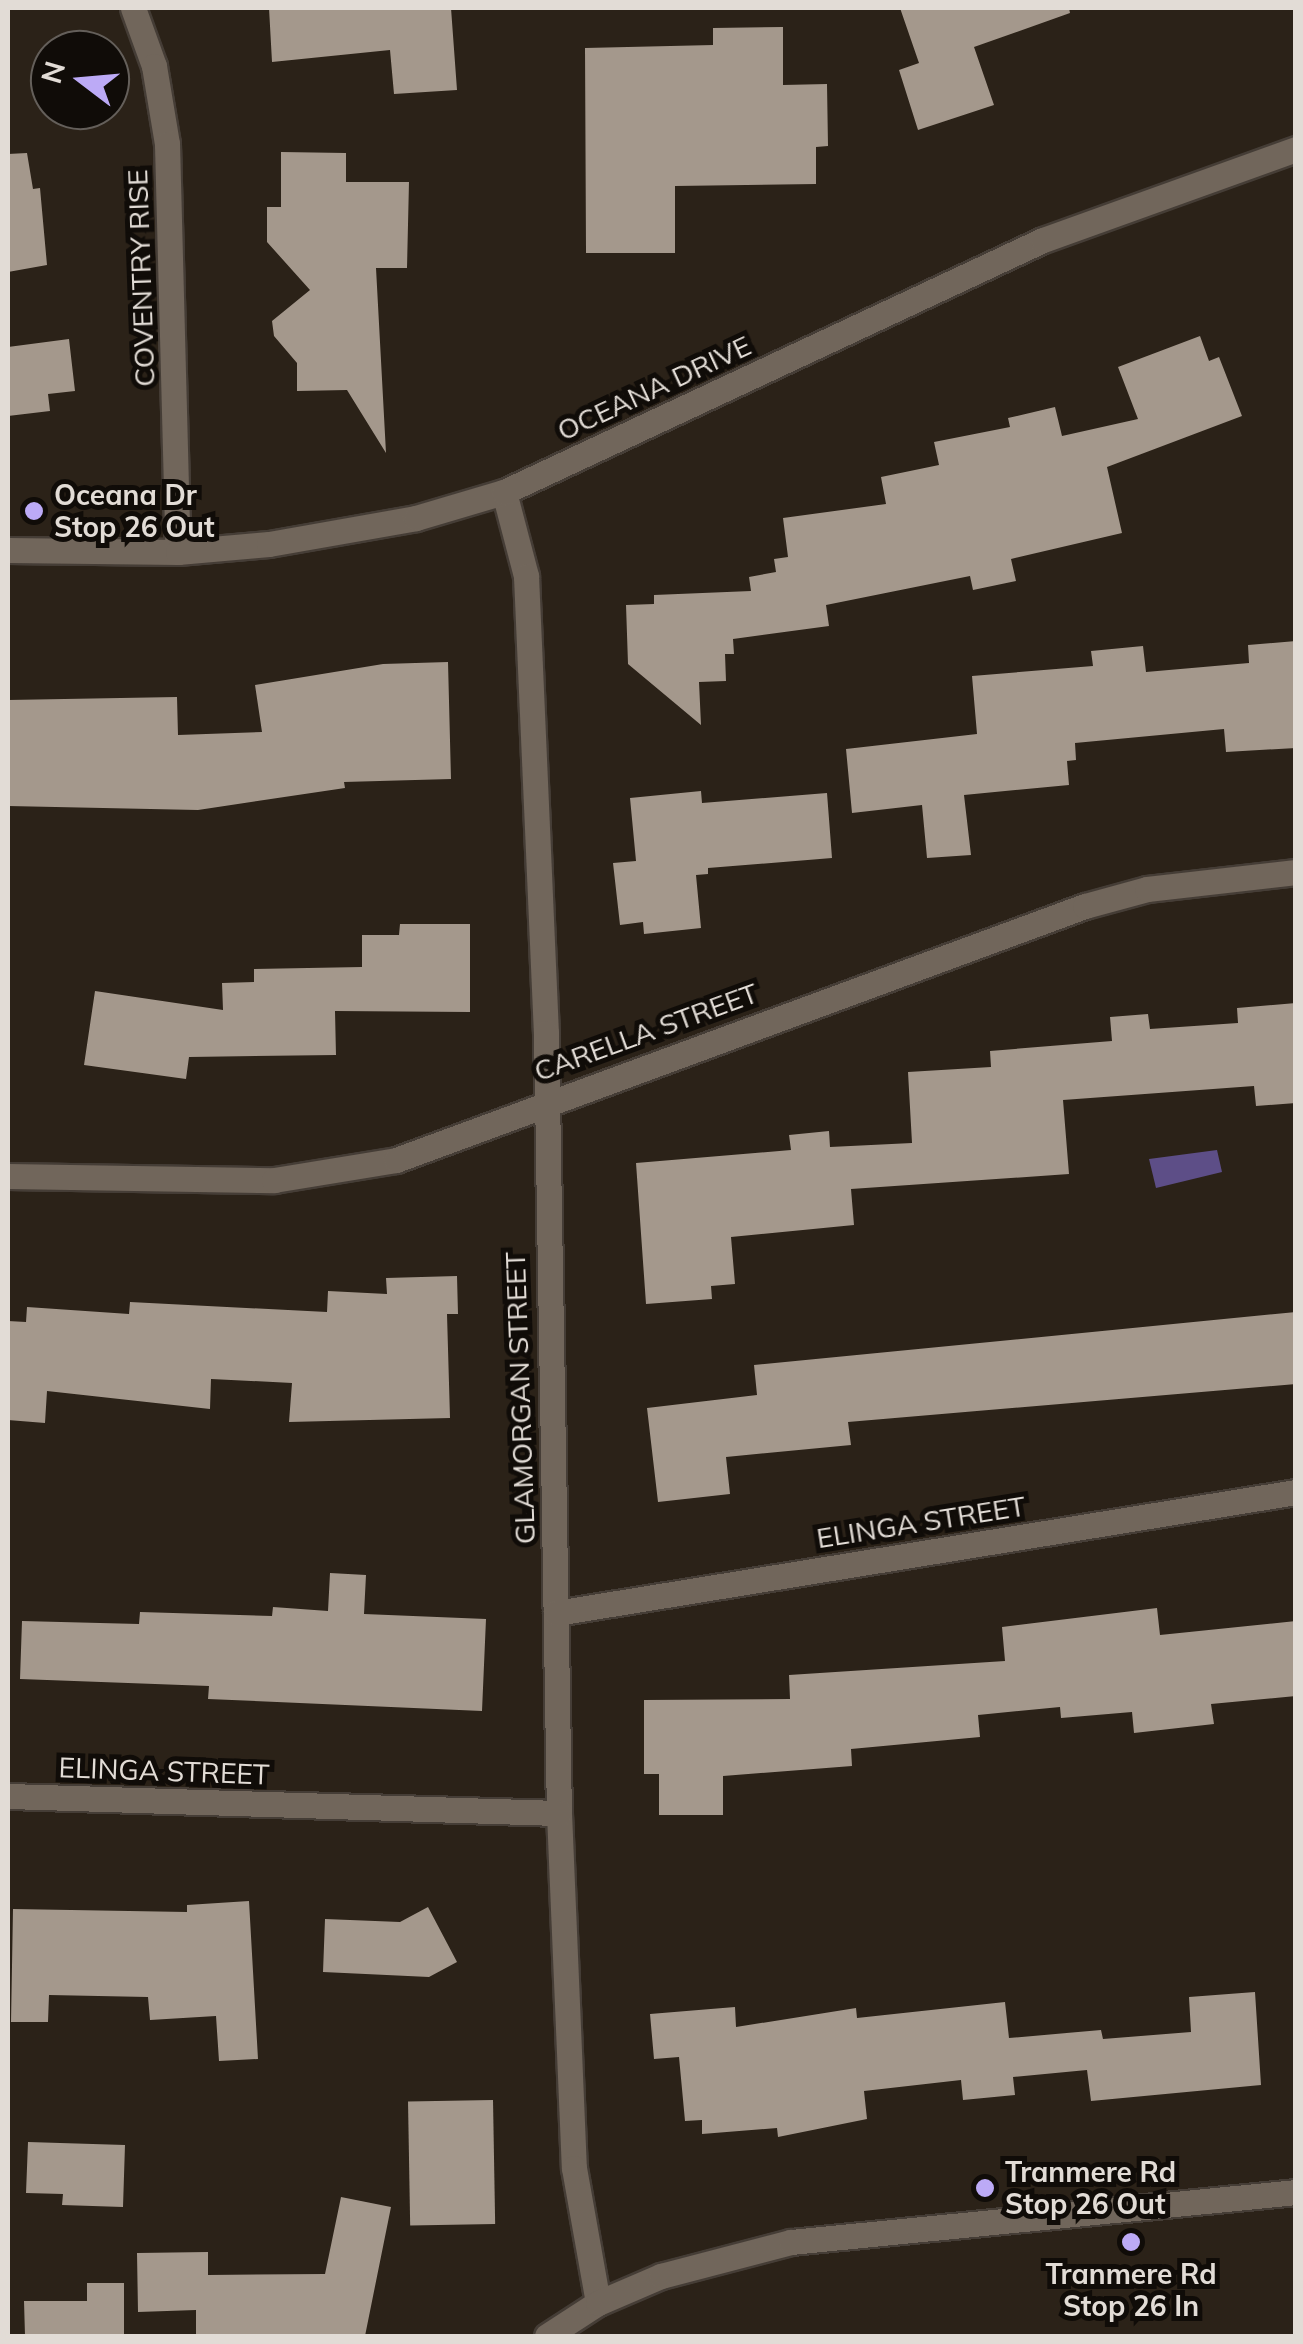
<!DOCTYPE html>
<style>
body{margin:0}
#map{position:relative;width:1303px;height:2344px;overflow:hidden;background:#2b2218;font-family:Mulish,sans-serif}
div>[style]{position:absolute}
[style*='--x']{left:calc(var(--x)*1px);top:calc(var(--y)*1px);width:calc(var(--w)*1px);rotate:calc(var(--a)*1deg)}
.water>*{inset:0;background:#5d4e87}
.building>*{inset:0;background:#a4988c;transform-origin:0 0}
.roads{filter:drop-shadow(2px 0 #453d36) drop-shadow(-2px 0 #453d36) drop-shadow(0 2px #453d36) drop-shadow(0 -2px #453d36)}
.minor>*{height:25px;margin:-12.5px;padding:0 12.5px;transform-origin:12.5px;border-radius:12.5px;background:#71665b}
.dots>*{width:28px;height:28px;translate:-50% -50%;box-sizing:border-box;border:5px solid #100c08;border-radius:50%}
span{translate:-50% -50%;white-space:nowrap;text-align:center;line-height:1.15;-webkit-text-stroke:10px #100c08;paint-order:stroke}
.street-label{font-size:28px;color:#e2dcd6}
.poi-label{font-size:28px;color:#e2dcd6;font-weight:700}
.left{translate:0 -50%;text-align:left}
.frame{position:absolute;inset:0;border:10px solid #e2dcd6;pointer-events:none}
.north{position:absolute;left:30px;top:30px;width:100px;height:100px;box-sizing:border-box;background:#100c08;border:2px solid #645f5a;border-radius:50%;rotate:286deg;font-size:28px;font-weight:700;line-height:40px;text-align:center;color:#e2dcd6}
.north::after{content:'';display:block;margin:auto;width:35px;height:45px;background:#bcaaf6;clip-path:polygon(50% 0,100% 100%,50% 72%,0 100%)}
</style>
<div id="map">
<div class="water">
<i style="clip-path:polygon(1217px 1150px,1222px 1172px,1156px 1188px,1149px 1159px)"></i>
</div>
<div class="building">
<i style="clip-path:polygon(269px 8px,451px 8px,457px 90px,394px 94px,390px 50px,272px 62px)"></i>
<i style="clip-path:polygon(900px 8px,1069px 8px,1070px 13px,974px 47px,994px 105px,918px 130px,899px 70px,919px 63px)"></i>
<i style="clip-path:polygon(783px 27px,783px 85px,827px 84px,828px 146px,816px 147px,816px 184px,675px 186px,675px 253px,586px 253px,585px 48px,713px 45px,713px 28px)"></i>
<i style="clip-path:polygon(281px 152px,346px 153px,346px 182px,409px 182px,407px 268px,376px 268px,386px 453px,347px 390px,297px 391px,297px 363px,274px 336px,272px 321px,310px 290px,267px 242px,267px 207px,281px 207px)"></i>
<i style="clip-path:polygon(27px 153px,33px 189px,40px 188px,47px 265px,8px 272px,8px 154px)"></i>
<i style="clip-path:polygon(1200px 336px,1209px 361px,1219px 357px,1242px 416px,1107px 467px,1122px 533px,1011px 559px,1016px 581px,973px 590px,970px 576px,826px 605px,829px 626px,733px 639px,734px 654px,725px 654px,726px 681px,699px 682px,701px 725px,628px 664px,626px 605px,654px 604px,654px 595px,751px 591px,749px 577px,776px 572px,774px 559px,788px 557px,783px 518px,886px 504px,881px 477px,939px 465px,934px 442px,1010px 427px,1008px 418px,1055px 407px,1062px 436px,1138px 419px,1118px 367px)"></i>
<i style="clip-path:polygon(69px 339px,75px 391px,48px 394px,50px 411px,8px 416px,8px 347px)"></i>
<i style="clip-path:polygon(1296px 641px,1296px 748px,1226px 752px,1224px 729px,1075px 743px,1076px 760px,1067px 761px,1069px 785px,964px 795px,971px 855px,927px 858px,922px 805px,852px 813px,846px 749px,977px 734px,972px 676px,1093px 666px,1091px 651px,1143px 646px,1146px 672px,1249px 663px,1248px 645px)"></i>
<i style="clip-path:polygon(448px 662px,451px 779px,344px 782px,345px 788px,198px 810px,8px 806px,8px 700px,177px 697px,178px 735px,262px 732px,255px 685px,383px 664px)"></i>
<i style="clip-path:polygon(701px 791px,702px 803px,827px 793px,832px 858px,708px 868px,708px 874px,696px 875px,701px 928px,644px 934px,643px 922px,620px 925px,613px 863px,636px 861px,630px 798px)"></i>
<i style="clip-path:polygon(400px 924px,470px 924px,470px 1012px,335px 1011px,336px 1055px,189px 1057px,186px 1079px,84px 1065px,95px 991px,223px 1010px,222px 983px,254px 982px,254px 969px,362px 967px,362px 935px,399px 935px)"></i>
<i style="clip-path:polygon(1296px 1003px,1296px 1103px,1256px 1106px,1254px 1086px,1063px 1100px,1069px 1174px,851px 1189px,854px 1225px,731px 1237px,735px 1284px,711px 1286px,712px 1299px,646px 1304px,636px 1163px,791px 1150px,789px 1135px,829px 1131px,830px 1147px,912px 1143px,908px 1072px,991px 1067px,990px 1051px,1112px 1041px,1110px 1017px,1148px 1014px,1150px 1029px,1238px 1023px,1237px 1008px)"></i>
<i style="clip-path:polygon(457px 1276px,458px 1314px,447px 1314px,450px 1418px,289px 1422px,292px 1383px,211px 1379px,210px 1409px,47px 1391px,45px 1423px,8px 1420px,8px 1321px,26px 1322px,27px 1307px,129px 1314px,130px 1302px,327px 1312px,328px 1291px,387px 1294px,386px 1278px)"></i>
<i style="clip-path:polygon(1296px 1312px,1296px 1384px,848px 1422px,851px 1445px,726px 1457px,730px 1494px,658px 1502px,647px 1408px,757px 1395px,754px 1365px)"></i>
<i style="clip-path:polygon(330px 1573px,366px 1575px,364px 1614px,486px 1619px,482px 1711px,208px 1699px,209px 1686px,20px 1679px,22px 1621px,139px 1624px,140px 1612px,272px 1616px,273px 1607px,328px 1611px)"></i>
<i style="clip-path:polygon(1157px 1608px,1160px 1635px,1296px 1621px,1296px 1696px,1211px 1704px,1214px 1724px,1134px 1733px,1132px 1712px,1061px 1718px,1060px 1707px,978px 1715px,980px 1737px,851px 1749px,852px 1766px,723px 1776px,723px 1815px,659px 1815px,659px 1774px,644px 1774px,644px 1700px,790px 1699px,789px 1675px,1005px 1661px,1002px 1627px)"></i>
<i style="clip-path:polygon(249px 1901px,258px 2059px,219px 2061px,216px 2016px,150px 2020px,148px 1997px,49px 1995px,48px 2022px,11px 2022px,13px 1909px,187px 1912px,187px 1905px)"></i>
<i style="clip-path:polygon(428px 1907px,457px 1962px,429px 1977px,323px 1972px,325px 1919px,400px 1922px)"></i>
<i style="clip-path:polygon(1255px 1992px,1261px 2085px,1091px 2101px,1087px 2070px,1013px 2077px,1015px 2095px,963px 2100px,961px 2080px,864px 2091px,867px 2119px,778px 2137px,777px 2128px,702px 2134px,702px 2120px,685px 2121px,679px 2057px,654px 2059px,650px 2014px,735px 2007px,736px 2027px,856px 2008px,857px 2018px,1005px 2002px,1009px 2038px,1101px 2030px,1103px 2039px,1191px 2032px,1189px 1997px)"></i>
<i style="left:493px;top:2100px;width:124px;height:85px;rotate:89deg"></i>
<i style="clip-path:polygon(28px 2142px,125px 2145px,123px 2207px,62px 2205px,63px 2194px,26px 2193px)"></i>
<i style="clip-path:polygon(341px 2197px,391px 2207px,365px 2336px,196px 2336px,196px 2310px,138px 2312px,137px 2253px,208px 2252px,208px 2275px,325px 2274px)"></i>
<i style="clip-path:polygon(87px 2283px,124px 2283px,124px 2336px,25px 2336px,24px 2301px,87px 2301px)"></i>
</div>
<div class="roads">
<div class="minor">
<i style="--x:133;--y:8;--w:62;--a:70.1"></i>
<i style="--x:154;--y:66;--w:79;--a:80.5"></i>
<i style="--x:167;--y:144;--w:408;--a:88.5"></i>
<i style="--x:504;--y:492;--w:87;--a:75.3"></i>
<i style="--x:526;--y:576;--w:457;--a:87.5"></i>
<i style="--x:546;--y:1033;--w:780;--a:89.05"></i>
<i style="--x:559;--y:1813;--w:355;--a:87.6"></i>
<i style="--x:574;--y:2168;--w:137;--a:79.9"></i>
<i style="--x:8;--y:550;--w:170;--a:0.7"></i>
<i style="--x:178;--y:552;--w:91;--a:-5"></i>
<i style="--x:269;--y:544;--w:149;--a:-10"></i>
<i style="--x:416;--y:518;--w:92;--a:-16.5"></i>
<i style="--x:504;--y:492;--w:595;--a:-25.06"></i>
<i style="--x:1043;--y:240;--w:269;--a:-19.8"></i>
<i style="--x:8;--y:1176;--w:266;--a:0.9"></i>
<i style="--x:274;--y:1180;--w:124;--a:-9.3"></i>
<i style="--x:396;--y:1160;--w:734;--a:-20.24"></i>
<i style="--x:1085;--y:906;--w:64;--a:-15.3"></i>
<i style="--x:1147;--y:889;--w:150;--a:-6.5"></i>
<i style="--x:556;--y:1613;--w:750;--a:-9.29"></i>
<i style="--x:8;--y:1796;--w:551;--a:1.77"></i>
<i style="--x:547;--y:2336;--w:61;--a:-32.9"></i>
<i style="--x:598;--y:2303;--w:69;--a:-23.2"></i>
<i style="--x:661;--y:2276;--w:134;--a:-14.7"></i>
<i style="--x:791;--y:2242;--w:507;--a:-5.65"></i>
</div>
</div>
<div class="dots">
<i style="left:34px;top:511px;background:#bcaaf6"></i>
<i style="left:985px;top:2188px;background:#bcaaf6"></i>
<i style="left:1131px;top:2242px;background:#bcaaf6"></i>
</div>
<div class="street-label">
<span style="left:141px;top:278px;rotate:-92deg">COVENTRY RISE</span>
<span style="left:654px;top:388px;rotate:-25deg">OCEANA DRIVE</span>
<span style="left:646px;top:1032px;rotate:-20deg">CARELLA STREET</span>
<span style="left:520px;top:1398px;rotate:-92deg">GLAMORGAN STREET</span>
<span style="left:921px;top:1522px;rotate:-9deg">ELINGA STREET</span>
<span style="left:164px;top:1771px;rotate:2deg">ELINGA STREET</span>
</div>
<div class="poi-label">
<span class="left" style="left:54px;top:511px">Oceana Dr<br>Stop 26 Out</span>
<span class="left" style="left:1005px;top:2188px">Tranmere Rd<br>Stop 26 Out</span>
<span style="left:1131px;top:2290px">Tranmere Rd<br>Stop 26 In</span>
</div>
<div class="frame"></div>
<div class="north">N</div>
</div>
